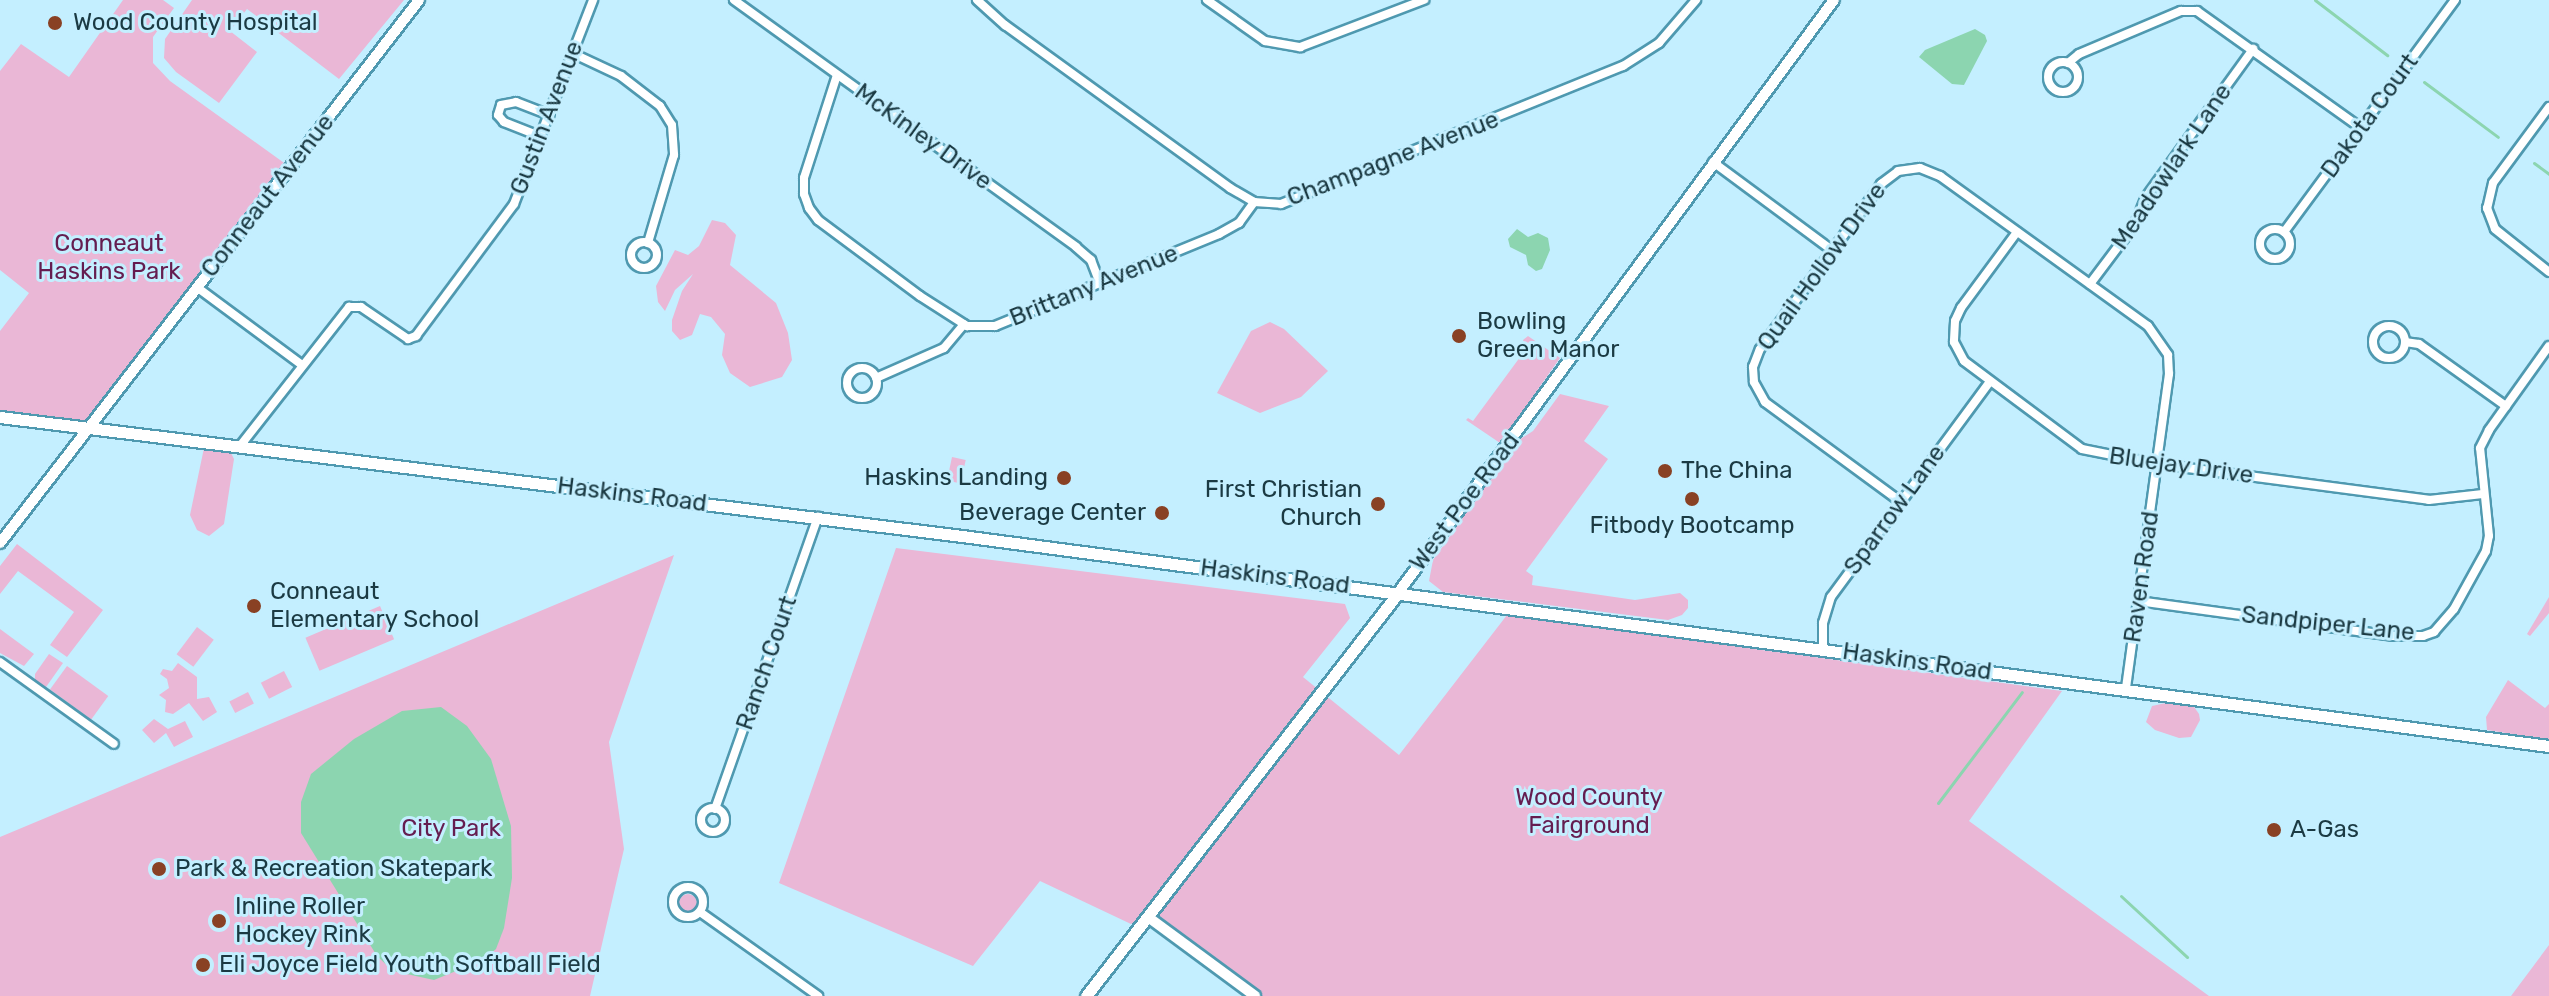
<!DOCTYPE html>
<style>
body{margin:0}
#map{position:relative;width:2549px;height:996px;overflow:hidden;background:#c4efff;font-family:Rubik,sans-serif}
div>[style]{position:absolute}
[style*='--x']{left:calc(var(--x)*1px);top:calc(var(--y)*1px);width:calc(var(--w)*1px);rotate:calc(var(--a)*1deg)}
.green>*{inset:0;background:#eab7d6;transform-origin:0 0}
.round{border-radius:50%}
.water>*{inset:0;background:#8cd5b0}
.stream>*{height:3px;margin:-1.5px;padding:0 1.5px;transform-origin:1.5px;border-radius:1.5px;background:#8cd5b0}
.roads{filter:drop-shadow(2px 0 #4f99b0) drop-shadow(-2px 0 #4f99b0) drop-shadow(0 2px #4f99b0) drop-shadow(0 -2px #4f99b0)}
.minor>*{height:8px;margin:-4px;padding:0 4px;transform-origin:4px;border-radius:4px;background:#fff}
.minor>.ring{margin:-4px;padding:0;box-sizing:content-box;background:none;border:8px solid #fff;border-radius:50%}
.tertiary>*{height:10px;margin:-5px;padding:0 5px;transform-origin:5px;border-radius:5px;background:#fff}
.secondary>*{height:11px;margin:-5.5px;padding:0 5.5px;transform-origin:5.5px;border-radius:5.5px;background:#fff}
.dots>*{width:22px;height:22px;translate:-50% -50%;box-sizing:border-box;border:4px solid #c4efff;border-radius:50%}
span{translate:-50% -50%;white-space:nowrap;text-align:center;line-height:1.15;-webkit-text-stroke:6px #c4efff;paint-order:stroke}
.poi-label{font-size:24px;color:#1b3a43}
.left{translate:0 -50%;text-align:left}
.right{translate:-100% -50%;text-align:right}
.street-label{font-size:24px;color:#1b3a43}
.park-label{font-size:24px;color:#651d50}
</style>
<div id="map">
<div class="green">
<i style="clip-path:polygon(123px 0,163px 0,174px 8px,153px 37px,153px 63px,170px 81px,287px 165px,230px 236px,89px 427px,0 417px,0 331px,29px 293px,0 270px,0 71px,21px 44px,69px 77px)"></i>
<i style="clip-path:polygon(192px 0,404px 0,339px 79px,247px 9px,230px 31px,257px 52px,219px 103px,176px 72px,164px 58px,165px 39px)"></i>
<i style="clip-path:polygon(712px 220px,725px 223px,736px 235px,730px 265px,776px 303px,788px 333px,792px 360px,782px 377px,750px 387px,730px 373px,722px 355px,725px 334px,711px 317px,700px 314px,692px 335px,680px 340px,672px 331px,672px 320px,682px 291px,693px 274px,675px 290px,665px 311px,658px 302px,656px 286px,675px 250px,688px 255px,699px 246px)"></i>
<i style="clip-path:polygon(1270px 322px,1284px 329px,1328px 371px,1301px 397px,1260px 413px,1217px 393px,1251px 331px)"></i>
<i style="clip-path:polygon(1528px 336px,1560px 358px,1500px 443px,1466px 420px,1468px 418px,1473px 421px,1526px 349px,1523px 340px)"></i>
<i style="clip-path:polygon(1560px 394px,1609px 406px,1584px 441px,1608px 459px,1526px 571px,1533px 576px,1532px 585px,1635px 600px,1680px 593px,1688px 600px,1688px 608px,1682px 615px,1668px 620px,1443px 592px,1429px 581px,1433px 560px,1517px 441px,1533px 431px)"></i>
<i style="clip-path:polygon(204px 448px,230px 451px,234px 459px,224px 524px,209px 536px,197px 530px,190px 515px)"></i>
<i style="left:952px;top:457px;width:14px;height:24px;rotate:12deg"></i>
<i style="clip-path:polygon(17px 544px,103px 610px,67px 657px,50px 645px,74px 612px,18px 571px,0 594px,0 566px)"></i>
<i style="clip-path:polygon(896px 548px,1345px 604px,1350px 618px,1303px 677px,1399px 755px,1507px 615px,2062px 691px,1969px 821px,2209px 996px,1255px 996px,1149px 917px,1131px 924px,1040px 881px,973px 966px,779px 883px)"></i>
<i style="clip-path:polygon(674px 555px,609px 742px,624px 849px,590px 996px,0 996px,0 837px)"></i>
<i style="clip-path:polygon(2549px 597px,2549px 613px,2530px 636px,2527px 634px)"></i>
<i style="left:380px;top:606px;width:36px;height:81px;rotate:67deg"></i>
<i style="left:197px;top:627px;width:21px;height:34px;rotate:37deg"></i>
<i style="clip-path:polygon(0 629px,34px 654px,24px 666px,0 653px)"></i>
<i style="clip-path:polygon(49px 654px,63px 663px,46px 687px,35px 680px,35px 674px)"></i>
<i style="clip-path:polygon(178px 663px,197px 677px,197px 699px,209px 697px,217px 712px,203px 721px,189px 703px,173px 714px,165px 712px,166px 700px,159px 695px,169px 688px,167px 679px,160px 674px,163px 669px,172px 671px)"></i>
<i style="left:67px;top:666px;width:51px;height:29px;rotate:36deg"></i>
<i style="left:284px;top:671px;width:18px;height:26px;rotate:63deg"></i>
<i style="clip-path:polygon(2508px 680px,2545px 708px,2549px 704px,2549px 740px,2487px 730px,2486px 717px)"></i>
<i style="left:248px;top:692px;width:13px;height:21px;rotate:63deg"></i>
<i style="clip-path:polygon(2175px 701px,2192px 704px,2199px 714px,2200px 720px,2191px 737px,2179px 738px,2155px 730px,2146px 722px,2152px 706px)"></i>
<i style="clip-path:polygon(154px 719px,168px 729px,185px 721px,193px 737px,174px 747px,166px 733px,154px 743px,142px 730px)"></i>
<i class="round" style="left:679px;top:894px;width:18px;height:18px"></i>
<i style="clip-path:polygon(2549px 945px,2549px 996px,2511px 996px)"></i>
</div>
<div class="water">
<i style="clip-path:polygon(1975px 29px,1985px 35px,1987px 41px,1964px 85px,1952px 84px,1919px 57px,1925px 50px)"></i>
<i style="clip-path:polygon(1517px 229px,1528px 237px,1538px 233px,1548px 238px,1550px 250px,1542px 269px,1536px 271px,1528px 265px,1526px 255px,1510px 247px,1508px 239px)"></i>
<i style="clip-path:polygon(441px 707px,467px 726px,491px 759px,511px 826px,512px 878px,504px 928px,496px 949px,483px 960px,434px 980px,393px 971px,377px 956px,301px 833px,301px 802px,311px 774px,354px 739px,402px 711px)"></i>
</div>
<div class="stream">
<i style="--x:2315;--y:0;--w:91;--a:37.4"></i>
<i style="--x:2424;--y:82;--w:92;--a:36.6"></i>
<i style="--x:2534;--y:163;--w:19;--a:36"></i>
<i style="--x:1938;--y:803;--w:139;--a:-52.9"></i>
<i style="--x:2121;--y:896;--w:90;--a:42.7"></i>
</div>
<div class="roads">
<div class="minor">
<i style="--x:734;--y:0;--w:422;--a:35.8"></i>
<i style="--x:1076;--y:247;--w:20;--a:41"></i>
<i style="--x:1091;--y:260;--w:25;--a:69"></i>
<i style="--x:977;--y:0;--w:38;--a:42"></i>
<i style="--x:1005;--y:25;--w:278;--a:35.9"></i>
<i style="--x:1230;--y:188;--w:28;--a:30"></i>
<i style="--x:1254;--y:202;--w:27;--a:4"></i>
<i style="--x:1281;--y:204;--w:369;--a:-22"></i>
<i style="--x:1623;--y:66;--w:43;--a:-32.6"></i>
<i style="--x:1659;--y:43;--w:57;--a:-49.3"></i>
<i style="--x:1207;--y:0;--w:71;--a:35.3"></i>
<i style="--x:1265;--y:41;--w:36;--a:10"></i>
<i style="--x:1300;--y:47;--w:133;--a:-20.8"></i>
<i style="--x:572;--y:53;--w:54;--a:25.1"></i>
<i style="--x:621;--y:76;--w:49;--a:37.6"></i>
<i style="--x:660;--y:106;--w:22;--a:58"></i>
<i style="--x:672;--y:125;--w:30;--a:86"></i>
<i style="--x:674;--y:155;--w:92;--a:106.5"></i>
<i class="ring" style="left:2048px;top:62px;width:22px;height:22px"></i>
<i style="--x:2068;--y:63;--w:14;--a:-39"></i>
<i style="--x:2079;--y:54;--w:111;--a:-22.9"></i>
<i style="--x:2181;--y:11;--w:16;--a:0"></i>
<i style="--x:2197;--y:11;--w:201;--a:35.5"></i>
<i style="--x:837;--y:75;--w:108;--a:107.8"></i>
<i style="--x:804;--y:178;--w:16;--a:90"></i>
<i style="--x:804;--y:194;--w:15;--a:70"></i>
<i style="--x:809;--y:208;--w:15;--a:53"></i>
<i style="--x:818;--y:220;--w:127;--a:36.7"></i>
<i style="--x:920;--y:296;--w:56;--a:32.6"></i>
<i style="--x:967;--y:326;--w:28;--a:0"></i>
<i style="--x:995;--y:326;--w:242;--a:-22.3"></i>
<i style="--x:1219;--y:234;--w:23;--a:-29"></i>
<i style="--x:1239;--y:223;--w:26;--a:-54"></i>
<i style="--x:2549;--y:107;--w:94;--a:126.4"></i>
<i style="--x:2493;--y:183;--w:26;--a:103"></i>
<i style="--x:2487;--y:208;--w:22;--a:69"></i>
<i style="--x:2495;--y:229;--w:69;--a:38.5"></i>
<i style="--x:542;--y:137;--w:41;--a:-158.5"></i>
<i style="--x:504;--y:122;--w:9;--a:-131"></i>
<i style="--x:498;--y:115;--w:10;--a:-73"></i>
<i style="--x:501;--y:105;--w:15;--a:-11"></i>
<i style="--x:516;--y:102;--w:36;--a:21"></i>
<i style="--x:1713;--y:162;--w:148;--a:36.5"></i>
<i class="ring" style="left:2260px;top:229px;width:22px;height:22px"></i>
<i style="--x:2017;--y:232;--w:94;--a:126.4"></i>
<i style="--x:1961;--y:308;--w:14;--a:115"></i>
<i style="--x:1955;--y:321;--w:21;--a:93"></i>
<i style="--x:1954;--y:342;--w:21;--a:62"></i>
<i style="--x:1964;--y:361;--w:147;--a:36.7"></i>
<i style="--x:2082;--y:449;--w:76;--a:11.3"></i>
<i style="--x:2157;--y:464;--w:274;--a:7.5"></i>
<i style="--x:2429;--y:500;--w:54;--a:-6.3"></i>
<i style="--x:2284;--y:232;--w:288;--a:-53.6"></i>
<i class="ring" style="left:631px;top:242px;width:18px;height:18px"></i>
<i style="--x:2090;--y:284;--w:75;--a:-53.1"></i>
<i style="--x:2135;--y:224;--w:29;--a:-68"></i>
<i style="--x:2146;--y:197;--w:183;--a:-54.1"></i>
<i style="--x:198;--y:288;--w:129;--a:36.5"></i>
<i class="ring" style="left:2373px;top:326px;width:24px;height:24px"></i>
<i style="--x:2405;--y:342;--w:14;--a:8"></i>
<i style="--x:2419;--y:344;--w:107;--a:35.5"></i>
<i class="ring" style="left:847px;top:368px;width:22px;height:22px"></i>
<i style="--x:876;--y:378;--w:74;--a:-23.8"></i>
<i style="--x:944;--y:348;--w:31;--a:-50"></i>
<i style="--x:240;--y:446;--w:177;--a:-51.9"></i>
<i style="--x:349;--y:307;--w:12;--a:0"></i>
<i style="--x:361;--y:307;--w:57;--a:34.2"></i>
<i style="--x:408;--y:339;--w:9;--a:-21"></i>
<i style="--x:416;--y:336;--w:164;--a:-53.4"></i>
<i style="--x:514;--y:204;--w:219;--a:-68.8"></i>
<i style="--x:1901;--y:502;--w:169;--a:-143.7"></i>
<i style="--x:1765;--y:402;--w:23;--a:-119"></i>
<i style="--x:1754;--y:382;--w:15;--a:-94"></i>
<i style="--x:1753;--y:367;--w:19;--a:-69"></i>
<i style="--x:1760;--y:349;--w:205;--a:-53.7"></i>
<i style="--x:1881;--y:184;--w:21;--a:-37"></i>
<i style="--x:1898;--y:171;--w:22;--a:-8"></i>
<i style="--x:1920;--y:168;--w:22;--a:22"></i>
<i style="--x:1940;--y:176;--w:256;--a:35.8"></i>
<i style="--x:2148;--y:326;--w:35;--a:55"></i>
<i style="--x:2168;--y:355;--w:19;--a:87"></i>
<i style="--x:2169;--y:374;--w:318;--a:97.8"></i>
<i style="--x:2138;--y:601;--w:258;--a:7.8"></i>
<i style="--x:2394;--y:636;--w:29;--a:0"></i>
<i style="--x:2423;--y:636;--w:12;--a:-20"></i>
<i style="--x:2434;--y:632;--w:30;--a:-49"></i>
<i style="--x:2454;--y:609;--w:66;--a:-61.1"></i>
<i style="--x:2486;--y:551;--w:15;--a:-79"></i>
<i style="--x:2489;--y:536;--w:88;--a:-95.8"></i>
<i style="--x:2480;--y:448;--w:20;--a:-63"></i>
<i style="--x:2489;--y:430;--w:103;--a:-54.5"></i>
<i style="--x:1823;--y:649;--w:26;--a:-90"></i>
<i style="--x:1823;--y:623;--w:27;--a:-73"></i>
<i style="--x:1831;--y:597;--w:268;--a:-53.6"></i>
<i style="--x:0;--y:662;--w:140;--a:35.7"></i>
<i class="ring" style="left:701px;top:808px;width:16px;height:16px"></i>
<i style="--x:715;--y:809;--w:310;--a:-70.6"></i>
<i class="ring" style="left:673px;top:887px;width:22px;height:22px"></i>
<i style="--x:700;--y:912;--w:145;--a:35.4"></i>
</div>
<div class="tertiary">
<i style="--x:0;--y:543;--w:686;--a:-52.34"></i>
<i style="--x:1398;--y:593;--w:736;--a:-53.68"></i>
<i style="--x:1148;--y:917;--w:133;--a:36.4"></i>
</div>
<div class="secondary">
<i style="--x:0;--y:417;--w:969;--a:7.05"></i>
<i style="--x:962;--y:536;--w:1601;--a:7.54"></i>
<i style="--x:1086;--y:996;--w:510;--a:-52.25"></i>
</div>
</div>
<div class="dots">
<i style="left:55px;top:23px;background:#894124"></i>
<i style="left:1459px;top:336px;background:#894124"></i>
<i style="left:1665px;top:471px;background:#894124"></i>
<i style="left:1064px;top:478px;background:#894124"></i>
<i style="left:1692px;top:499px;background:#894124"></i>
<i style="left:1378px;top:504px;background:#894124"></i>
<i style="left:1162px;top:513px;background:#894124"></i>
<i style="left:254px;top:606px;background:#894124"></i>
<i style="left:2274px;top:830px;background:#894124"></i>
<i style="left:159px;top:869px;background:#894124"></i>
<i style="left:219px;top:921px;background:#894124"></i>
<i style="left:203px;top:965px;background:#894124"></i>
</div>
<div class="poi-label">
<span class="left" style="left:73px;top:23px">Wood County Hospital</span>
<span class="left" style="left:1477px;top:336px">Bowling<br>Green Manor</span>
<span class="left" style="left:1681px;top:471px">The China</span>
<span class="right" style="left:1048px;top:478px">Haskins Landing</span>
<span class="right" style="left:1362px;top:504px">First Christian<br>Church</span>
<span class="right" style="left:1146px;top:513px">Beverage Center</span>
<span style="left:1692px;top:526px">Fitbody Bootcamp</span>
<span class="left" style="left:270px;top:606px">Conneaut<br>Elementary School</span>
<span class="left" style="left:2290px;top:830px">A-Gas</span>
<span class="left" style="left:175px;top:869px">Park &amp; Recreation Skatepark</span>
<span class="left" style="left:235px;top:921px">Inline Roller<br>Hockey Rink</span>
<span class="left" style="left:219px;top:965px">Eli Joyce Field Youth Softball Field</span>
</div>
<div class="street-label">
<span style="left:2370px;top:116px;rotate:-54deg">Dakota Court</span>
<span style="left:547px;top:118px;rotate:-69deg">Gustin Avenue</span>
<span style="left:923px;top:137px;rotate:36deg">McKinley Drive</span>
<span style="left:1393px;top:159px;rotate:-21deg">Champagne Avenue</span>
<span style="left:2172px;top:167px;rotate:-56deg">Meadowlark Lane</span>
<span style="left:268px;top:196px;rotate:-52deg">Conneaut Avenue</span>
<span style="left:1822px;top:267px;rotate:-54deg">Quail Hollow Drive</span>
<span style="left:1094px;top:286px;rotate:-22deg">Brittany Avenue</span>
<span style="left:2181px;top:466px;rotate:8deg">Bluejay Drive</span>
<span style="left:632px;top:495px;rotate:7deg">Haskins Road</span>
<span style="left:1465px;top:502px;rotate:-53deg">West Poe Road</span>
<span style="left:1895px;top:510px;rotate:-54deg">Sparrow Lane</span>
<span style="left:1275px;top:577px;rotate:7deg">Haskins Road</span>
<span style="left:2142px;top:577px;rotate:-82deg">Raven Road</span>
<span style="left:2328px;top:624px;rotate:6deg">Sandpiper Lane</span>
<span style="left:1917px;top:662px;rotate:8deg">Haskins Road</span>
<span style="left:767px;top:663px;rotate:-71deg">Ranch Court</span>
</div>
<div class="park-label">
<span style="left:109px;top:258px">Conneaut<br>Haskins Park</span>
<span style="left:1589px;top:812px">Wood County<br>Fairground</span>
<span style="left:451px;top:829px">City Park</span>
</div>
</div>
